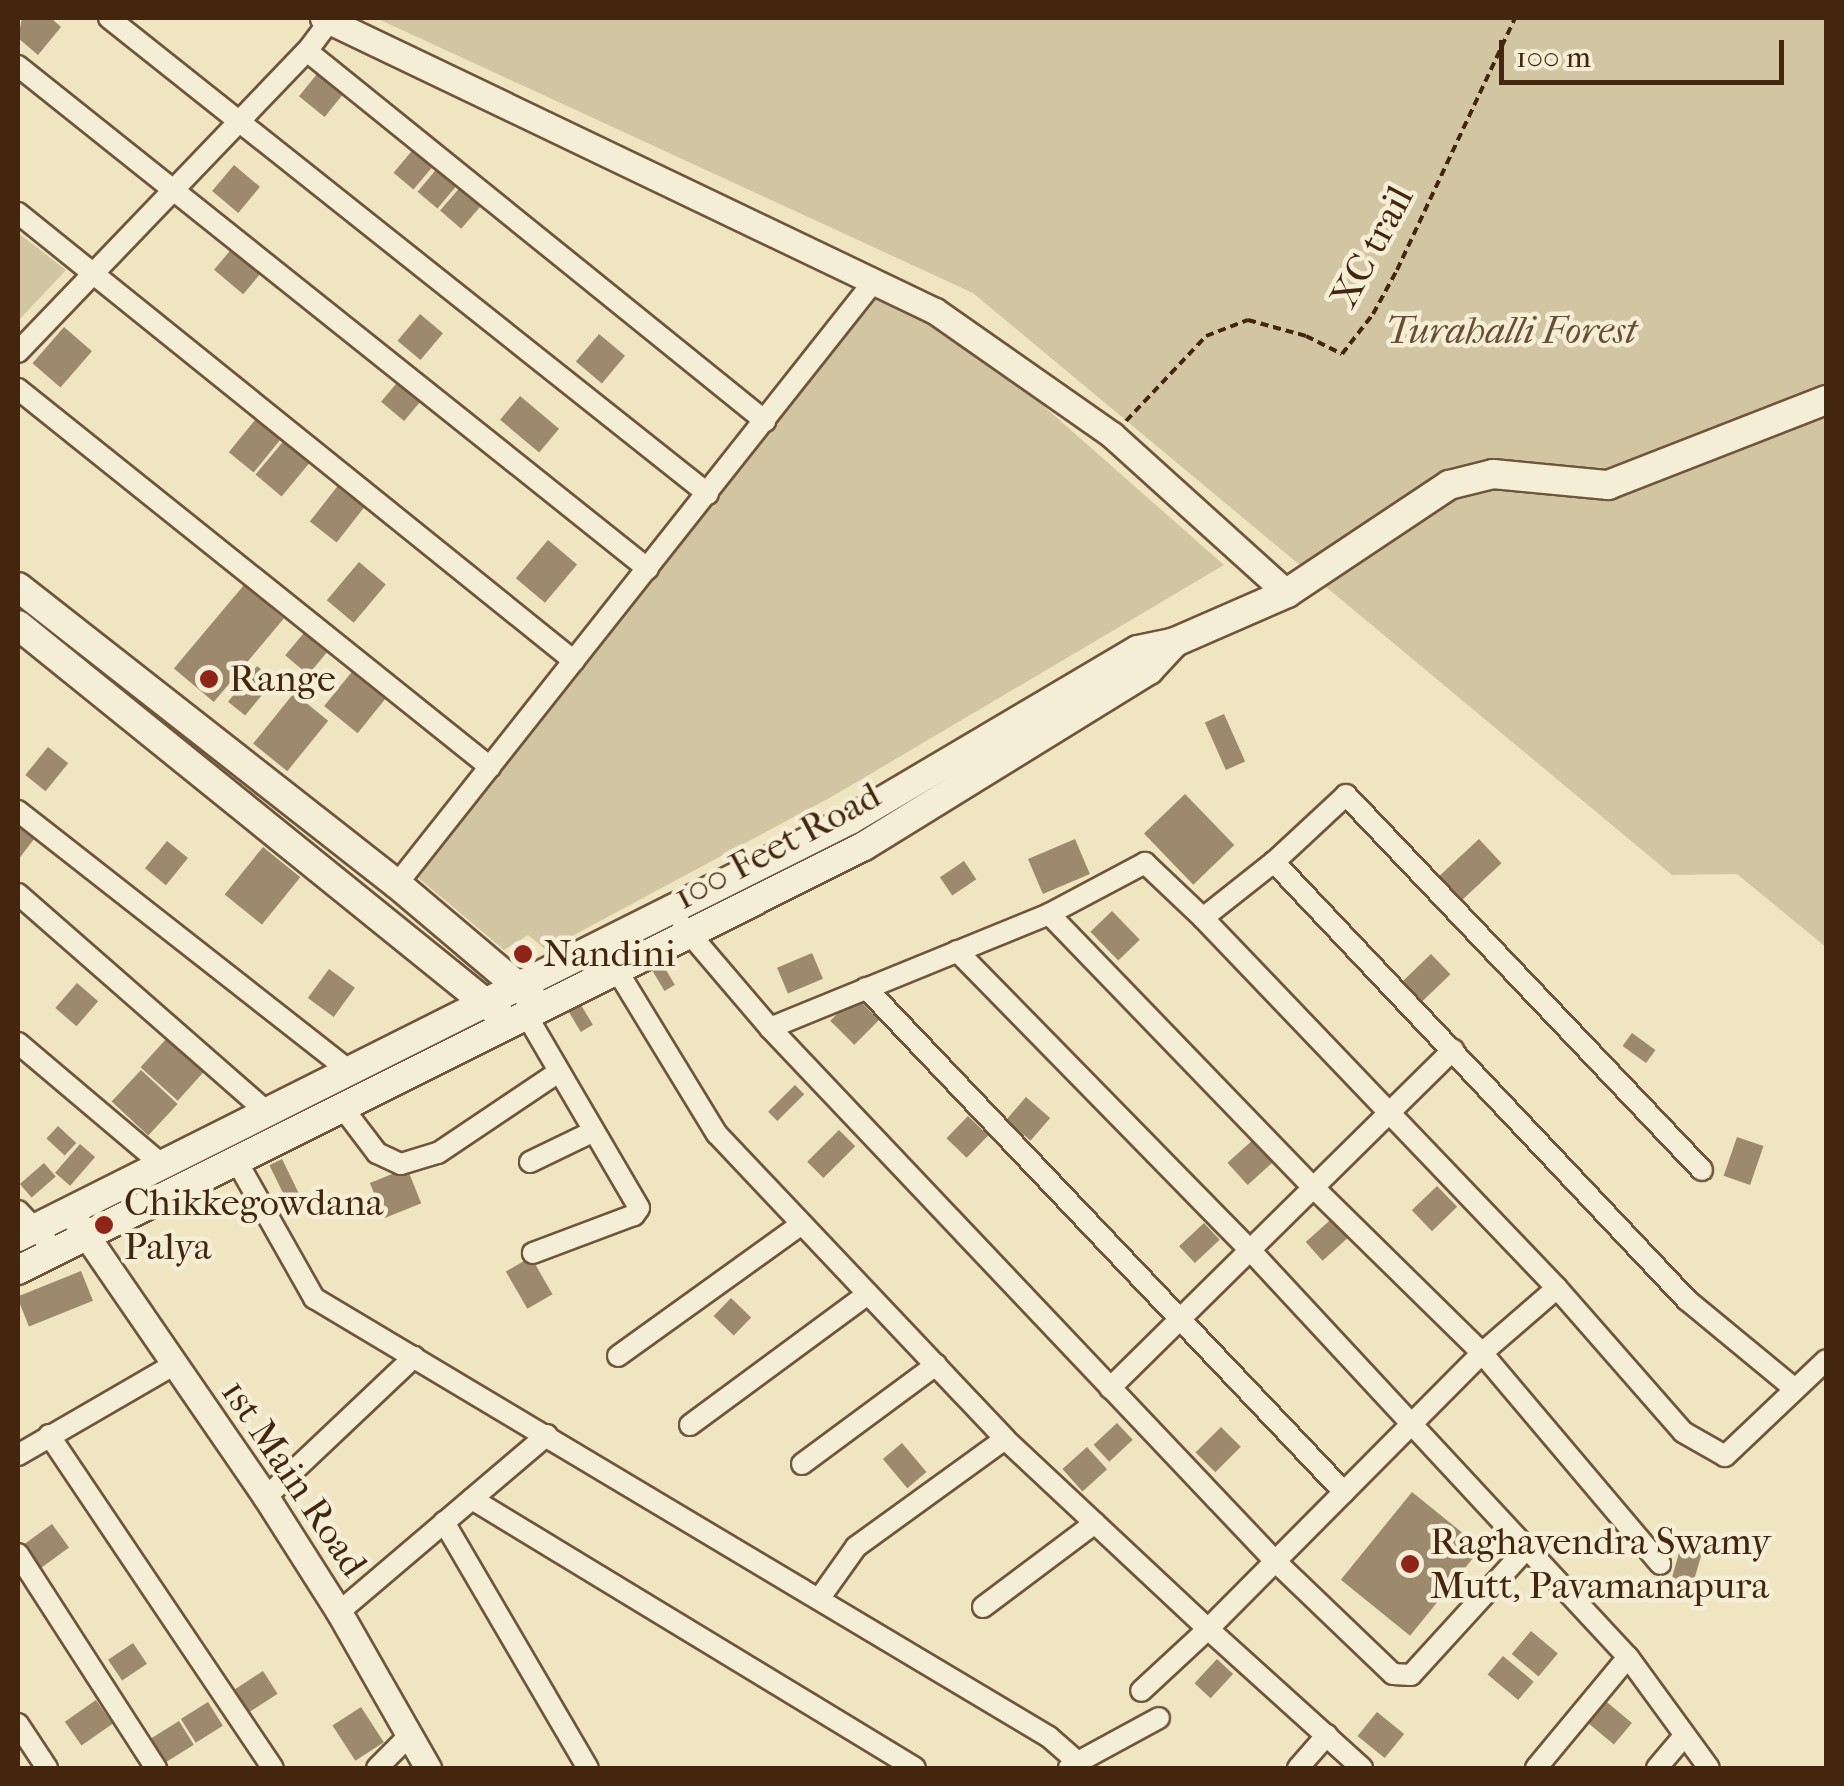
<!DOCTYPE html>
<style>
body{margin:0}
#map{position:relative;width:1844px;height:1786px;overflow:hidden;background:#efe5c0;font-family:"IM FELL French Canon",serif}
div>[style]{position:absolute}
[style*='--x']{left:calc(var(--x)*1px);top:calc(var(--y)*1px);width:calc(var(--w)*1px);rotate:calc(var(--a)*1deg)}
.green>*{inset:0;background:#d2c5a2}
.building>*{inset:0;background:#9d896b;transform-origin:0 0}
.path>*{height:4px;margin-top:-2px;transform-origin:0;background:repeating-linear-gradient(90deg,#44260f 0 8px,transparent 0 13px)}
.roads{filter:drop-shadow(2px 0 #6f563b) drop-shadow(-2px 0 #6f563b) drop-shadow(0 2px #6f563b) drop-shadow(0 -2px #6f563b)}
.minor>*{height:20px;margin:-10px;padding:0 10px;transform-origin:10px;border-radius:10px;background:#f5eed6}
.tertiary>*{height:25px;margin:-12.5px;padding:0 12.5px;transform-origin:12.5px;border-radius:12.5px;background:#f5eed6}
.secondary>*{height:28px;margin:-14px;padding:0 14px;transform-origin:14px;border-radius:14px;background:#f5eed6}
.dots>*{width:28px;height:28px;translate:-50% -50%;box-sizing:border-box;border:5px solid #f5eed6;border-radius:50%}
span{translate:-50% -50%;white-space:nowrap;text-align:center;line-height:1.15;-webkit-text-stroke:9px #f5eed6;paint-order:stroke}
.street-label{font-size:38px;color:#44260f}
.park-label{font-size:38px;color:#684e34;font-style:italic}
.poi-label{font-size:38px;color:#44260f}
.left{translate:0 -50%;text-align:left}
.frame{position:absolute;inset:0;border:20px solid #44260f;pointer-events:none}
.scale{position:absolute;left:1499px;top:40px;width:285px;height:45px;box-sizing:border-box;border:5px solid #44260f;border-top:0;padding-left:12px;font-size:30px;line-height:35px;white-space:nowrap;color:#44260f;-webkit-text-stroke:8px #f5eed6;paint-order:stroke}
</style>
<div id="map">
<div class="green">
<i style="clip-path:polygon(376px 18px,1826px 18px,1826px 947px,1737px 874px,1672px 875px,973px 293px)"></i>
<i style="clip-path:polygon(18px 233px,66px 270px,18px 321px)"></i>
<i style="clip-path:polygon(881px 291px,948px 322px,1224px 565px,833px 796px,546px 950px,528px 935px,504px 950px,415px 875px)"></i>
</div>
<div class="building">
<i style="clip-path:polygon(22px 18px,51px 18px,61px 27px,38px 55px,18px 38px)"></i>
<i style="left:321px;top:69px;width:33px;height:35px;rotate:39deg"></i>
<i style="left:416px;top:146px;width:26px;height:35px;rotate:40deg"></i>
<i style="left:234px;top:165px;width:34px;height:34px;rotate:40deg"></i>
<i style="left:440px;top:165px;width:26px;height:35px;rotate:40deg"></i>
<i style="left:463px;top:184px;width:28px;height:35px;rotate:41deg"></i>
<i style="left:234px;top:246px;width:38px;height:31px;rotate:40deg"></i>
<i style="left:420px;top:314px;width:30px;height:35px;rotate:40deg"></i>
<i style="left:64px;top:327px;width:37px;height:48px;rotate:41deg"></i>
<i style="left:599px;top:334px;width:34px;height:36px;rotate:40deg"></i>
<i style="left:401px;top:378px;width:30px;height:31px;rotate:40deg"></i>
<i style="left:520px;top:396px;width:51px;height:31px;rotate:40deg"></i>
<i style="left:259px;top:415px;width:32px;height:48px;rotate:39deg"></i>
<i style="left:287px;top:437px;width:34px;height:49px;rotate:40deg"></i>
<i style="left:340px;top:483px;width:34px;height:49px;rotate:38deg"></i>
<i style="left:548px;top:540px;width:38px;height:50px;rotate:40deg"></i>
<i style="left:359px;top:562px;width:35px;height:50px;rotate:40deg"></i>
<i style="left:244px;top:585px;width:52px;height:109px;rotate:40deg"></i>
<i style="left:309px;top:627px;width:30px;height:37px;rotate:40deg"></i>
<i style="left:257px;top:666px;width:22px;height:46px;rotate:39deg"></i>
<i style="left:355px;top:668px;width:43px;height:49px;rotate:39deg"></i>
<i style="left:294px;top:693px;width:44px;height:65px;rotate:39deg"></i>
<i style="left:1224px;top:714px;width:52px;height:21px;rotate:66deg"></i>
<i style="left:48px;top:747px;width:26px;height:36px;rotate:39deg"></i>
<i style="left:1185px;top:794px;width:71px;height:57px;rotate:46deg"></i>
<i style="clip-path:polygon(18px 819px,37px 835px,18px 860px)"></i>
<i style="left:1075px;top:839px;width:38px;height:51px;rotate:67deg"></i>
<i style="left:1479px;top:839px;width:33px;height:55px;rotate:47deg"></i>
<i style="left:167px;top:841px;width:27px;height:35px;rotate:39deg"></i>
<i style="left:263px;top:847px;width:48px;height:61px;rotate:39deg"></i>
<i style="left:964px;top:861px;width:22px;height:29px;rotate:56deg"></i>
<i style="left:1112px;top:911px;width:40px;height:30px;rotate:46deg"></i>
<i style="left:812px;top:953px;width:28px;height:38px;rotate:67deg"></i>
<i style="left:1431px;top:954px;width:28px;height:39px;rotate:46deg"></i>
<i style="left:663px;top:965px;width:23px;height:12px;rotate:59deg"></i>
<i style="left:329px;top:969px;width:32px;height:36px;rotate:36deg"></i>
<i style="left:77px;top:983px;width:28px;height:33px;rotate:41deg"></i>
<i style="left:855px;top:996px;width:34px;height:35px;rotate:45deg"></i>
<i style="left:581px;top:1005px;width:23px;height:14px;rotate:59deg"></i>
<i style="left:1632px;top:1033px;width:29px;height:16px;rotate:36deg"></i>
<i style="left:166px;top:1039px;width:50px;height:38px;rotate:42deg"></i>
<i style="left:141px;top:1070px;width:50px;height:43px;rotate:43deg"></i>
<i style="left:795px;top:1085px;width:13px;height:38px;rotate:45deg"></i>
<i style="left:1026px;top:1097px;width:32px;height:30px;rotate:41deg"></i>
<i style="left:968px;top:1116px;width:28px;height:31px;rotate:44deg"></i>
<i style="left:58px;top:1126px;width:25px;height:17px;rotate:43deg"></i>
<i style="left:839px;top:1130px;width:23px;height:45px;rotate:45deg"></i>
<i style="left:1737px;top:1137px;width:28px;height:41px;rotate:19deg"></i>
<i style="left:1255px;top:1138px;width:30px;height:37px;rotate:48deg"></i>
<i style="left:80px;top:1144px;width:20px;height:38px;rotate:41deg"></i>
<i style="left:282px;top:1159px;width:41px;height:14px;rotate:64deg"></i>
<i style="left:44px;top:1163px;width:18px;height:32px;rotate:49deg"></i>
<i style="left:407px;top:1168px;width:38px;height:40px;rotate:68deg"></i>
<i style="left:1437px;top:1186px;width:29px;height:35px;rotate:46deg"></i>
<i style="left:1337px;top:1214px;width:25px;height:42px;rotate:48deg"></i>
<i style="left:1204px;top:1223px;width:23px;height:34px;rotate:47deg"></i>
<i style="left:531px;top:1257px;width:43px;height:29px;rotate:60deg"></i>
<i style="left:81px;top:1271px;width:32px;height:69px;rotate:68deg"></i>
<i style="left:731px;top:1298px;width:28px;height:25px;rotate:44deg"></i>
<i style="left:1117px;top:1423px;width:23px;height:32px;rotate:47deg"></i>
<i style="left:1221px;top:1427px;width:28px;height:36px;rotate:45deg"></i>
<i style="left:902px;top:1443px;width:38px;height:25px;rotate:50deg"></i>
<i style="left:1087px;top:1447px;width:30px;height:33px;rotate:48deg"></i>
<i style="left:1412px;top:1492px;width:89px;height:113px;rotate:39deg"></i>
<i style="left:52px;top:1524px;width:29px;height:34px;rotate:54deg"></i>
<i style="left:1683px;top:1539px;width:22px;height:40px;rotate:16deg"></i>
<i style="left:1531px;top:1631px;width:35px;height:30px;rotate:40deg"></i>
<i style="left:133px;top:1643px;width:25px;height:30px;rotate:56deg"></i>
<i style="left:1503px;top:1656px;width:40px;height:24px;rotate:40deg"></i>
<i style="left:1217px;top:1659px;width:22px;height:33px;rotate:43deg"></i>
<i style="left:263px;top:1671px;width:27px;height:38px;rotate:57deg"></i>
<i style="left:1602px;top:1698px;width:39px;height:28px;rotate:40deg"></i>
<i style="left:96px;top:1700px;width:29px;height:38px;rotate:55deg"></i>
<i style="left:208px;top:1702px;width:28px;height:32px;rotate:58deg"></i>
<i style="left:361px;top:1707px;width:42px;height:34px;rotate:57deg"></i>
<i style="left:1377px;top:1712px;width:35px;height:31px;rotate:39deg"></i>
<i style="left:179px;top:1721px;width:28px;height:35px;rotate:58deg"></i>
</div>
<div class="path">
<i style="--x:1126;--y:421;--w:117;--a:-46.7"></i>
<i style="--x:1206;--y:336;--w:45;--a:-20.9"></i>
<i style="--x:1248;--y:320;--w:60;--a:15.4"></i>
<i style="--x:1306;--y:336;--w:40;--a:26.6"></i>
<i style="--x:1342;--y:354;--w:51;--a:-52.2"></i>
<i style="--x:1373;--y:314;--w:50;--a:-61.4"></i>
<i style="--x:1397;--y:270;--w:278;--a:-64.9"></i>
</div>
<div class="roads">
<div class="minor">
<i style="--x:109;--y:18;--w:765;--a:38.47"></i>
<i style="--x:307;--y:51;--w:589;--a:38.93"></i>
<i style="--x:18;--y:66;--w:806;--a:38.6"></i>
<i style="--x:18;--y:213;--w:714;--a:38.86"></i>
<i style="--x:18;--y:352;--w:417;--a:-46.2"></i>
<i style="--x:307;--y:51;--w:38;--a:-53"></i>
<i style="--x:18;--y:389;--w:605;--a:38.69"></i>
<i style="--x:18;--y:811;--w:422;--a:38.1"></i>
<i style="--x:1274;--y:862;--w:602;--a:46.68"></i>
<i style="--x:1687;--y:1300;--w:140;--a:39.5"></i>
<i style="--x:397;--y:884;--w:769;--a:-51.65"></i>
<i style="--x:18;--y:894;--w:331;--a:41.2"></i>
<i style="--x:1049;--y:914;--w:377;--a:46"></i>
<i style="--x:1311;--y:1185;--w:240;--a:44.5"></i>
<i style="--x:1482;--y:1353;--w:276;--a:49.8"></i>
<i style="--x:1203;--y:918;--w:512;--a:46.27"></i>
<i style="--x:1557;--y:1288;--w:191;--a:48.8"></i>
<i style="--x:1683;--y:1432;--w:48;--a:29.7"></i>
<i style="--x:1725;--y:1456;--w:139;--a:-43.5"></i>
<i style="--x:683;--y:926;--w:134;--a:49.5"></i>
<i style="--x:770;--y:1028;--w:734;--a:46.55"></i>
<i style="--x:1275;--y:1561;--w:163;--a:43.8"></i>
<i style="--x:1393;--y:1674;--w:18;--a:3"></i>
<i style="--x:1411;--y:1675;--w:172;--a:-47.6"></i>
<i style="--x:957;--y:951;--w:419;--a:45.6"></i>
<i style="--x:1250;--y:1250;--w:555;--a:47.12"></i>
<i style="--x:1628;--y:1657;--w:137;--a:53.9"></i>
<i style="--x:618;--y:972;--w:190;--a:58.6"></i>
<i style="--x:717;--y:1134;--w:419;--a:46.6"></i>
<i style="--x:1005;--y:1439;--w:184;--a:144.1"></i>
<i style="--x:856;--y:1547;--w:64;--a:125.4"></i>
<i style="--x:866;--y:988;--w:695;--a:46.52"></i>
<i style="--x:527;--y:1016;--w:222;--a:59.7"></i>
<i style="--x:639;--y:1208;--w:9;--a:126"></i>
<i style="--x:634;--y:1215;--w:108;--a:159.4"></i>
<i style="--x:770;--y:1028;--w:301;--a:-22.2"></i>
<i style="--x:1049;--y:914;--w:109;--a:-28"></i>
<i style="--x:1145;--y:863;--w:80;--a:43.5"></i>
<i style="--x:1203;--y:918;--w:90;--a:-38.3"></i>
<i style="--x:1274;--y:862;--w:98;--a:-42.9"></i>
<i style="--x:1346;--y:795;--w:517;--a:46.49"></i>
<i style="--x:18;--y:1043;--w:185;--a:40.2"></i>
<i style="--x:342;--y:1107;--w:58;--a:52.7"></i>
<i style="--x:377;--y:1153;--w:26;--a:25"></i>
<i style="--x:401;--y:1164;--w:39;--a:-17"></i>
<i style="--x:438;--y:1153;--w:143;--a:-33.9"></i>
<i style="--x:236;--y:1160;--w:159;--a:60.5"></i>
<i style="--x:314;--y:1298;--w:856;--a:30.85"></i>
<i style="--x:1049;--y:1737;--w:38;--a:41"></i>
<i style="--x:1078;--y:1762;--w:11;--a:146"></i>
<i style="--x:530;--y:1162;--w:69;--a:-25.8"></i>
<i style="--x:18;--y:1211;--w:55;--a:46.5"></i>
<i style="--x:618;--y:1356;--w:226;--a:-35.7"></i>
<i style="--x:1110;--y:1388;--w:482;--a:-44.6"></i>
<i style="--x:690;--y:1425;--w:221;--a:-36.4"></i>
<i style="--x:49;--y:1435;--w:401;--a:56.1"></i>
<i style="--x:1005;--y:1439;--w:278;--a:43.1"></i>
<i style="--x:1208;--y:1629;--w:91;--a:137.2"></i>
<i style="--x:18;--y:1455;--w:179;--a:-30.1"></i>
<i style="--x:802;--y:1464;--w:167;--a:-36.5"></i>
<i style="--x:266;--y:1497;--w:204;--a:-43.4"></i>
<i style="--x:472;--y:1499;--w:518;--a:31.27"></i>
<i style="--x:444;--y:1522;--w:285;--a:59.7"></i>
<i style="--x:18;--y:1554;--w:255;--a:57.2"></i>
<i style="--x:983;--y:1607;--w:140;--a:-36.9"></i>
<i style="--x:339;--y:1612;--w:273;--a:-40.4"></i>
<i style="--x:18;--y:1724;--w:53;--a:56.6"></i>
<i style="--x:1078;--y:1762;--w:92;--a:-28.5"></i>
<i style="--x:377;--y:1768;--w:45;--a:-45"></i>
<i style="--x:1298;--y:1768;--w:44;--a:-48.7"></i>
<i style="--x:1362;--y:1768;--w:207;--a:-137.9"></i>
<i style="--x:1208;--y:1629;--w:389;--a:-45.2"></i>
<i style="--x:1482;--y:1353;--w:99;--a:-40.9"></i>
<i style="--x:1536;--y:1768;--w:144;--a:-50.3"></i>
<i style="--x:1657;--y:1768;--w:42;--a:-49.8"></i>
</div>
<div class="tertiary">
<i style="--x:323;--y:18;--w:679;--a:25.58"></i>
<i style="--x:935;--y:311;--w:216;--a:35"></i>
<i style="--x:1112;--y:435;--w:236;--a:42.1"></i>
<i style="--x:77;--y:1222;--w:334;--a:55.5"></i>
<i style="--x:266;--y:1497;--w:136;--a:57.6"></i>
<i style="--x:339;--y:1612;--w:180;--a:60.3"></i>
</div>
<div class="secondary">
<i style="--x:18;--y:587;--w:482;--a:38.1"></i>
<i style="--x:397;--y:884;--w:177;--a:40.2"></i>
<i style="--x:18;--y:625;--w:619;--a:38.96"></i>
<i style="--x:18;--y:1237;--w:931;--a:-26.62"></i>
<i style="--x:850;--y:820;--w:334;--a:-30.6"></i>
<i style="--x:1138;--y:650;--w:38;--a:-12"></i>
<i style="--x:1175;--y:642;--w:122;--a:-23.6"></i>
<i style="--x:1287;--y:593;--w:195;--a:-33.7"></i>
<i style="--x:1449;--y:485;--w:45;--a:-14"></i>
<i style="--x:1493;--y:474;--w:116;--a:5.5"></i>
<i style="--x:1608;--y:485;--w:234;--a:-21.3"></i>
<i style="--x:18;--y:1270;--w:946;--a:-26.62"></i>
<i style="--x:864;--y:846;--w:335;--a:-31.7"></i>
<i style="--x:1149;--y:670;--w:38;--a:-47"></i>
</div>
</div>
<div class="dots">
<i style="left:209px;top:679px;background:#8f2418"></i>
<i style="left:523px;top:954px;background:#8f2418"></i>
<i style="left:104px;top:1225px;background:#8f2418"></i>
<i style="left:1410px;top:1564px;background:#8f2418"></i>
</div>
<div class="street-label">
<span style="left:1372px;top:247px;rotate:-62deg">XC trail</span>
<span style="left:777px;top:846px;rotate:-28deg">100 Feet Road</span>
<span style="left:294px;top:1478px;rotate:56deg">1st Main Road</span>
</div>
<div class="park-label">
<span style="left:1511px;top:331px">Turahalli Forest</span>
</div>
<div class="poi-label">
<span class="left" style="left:229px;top:679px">Range</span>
<span class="left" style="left:543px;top:954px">Nandini</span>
<span class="left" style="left:124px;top:1225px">Chikkegowdana<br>Palya</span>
<span class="left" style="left:1430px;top:1564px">Raghavendra Swamy<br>Mutt, Pavamanapura</span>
</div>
<div class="frame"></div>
<div class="scale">100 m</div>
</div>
